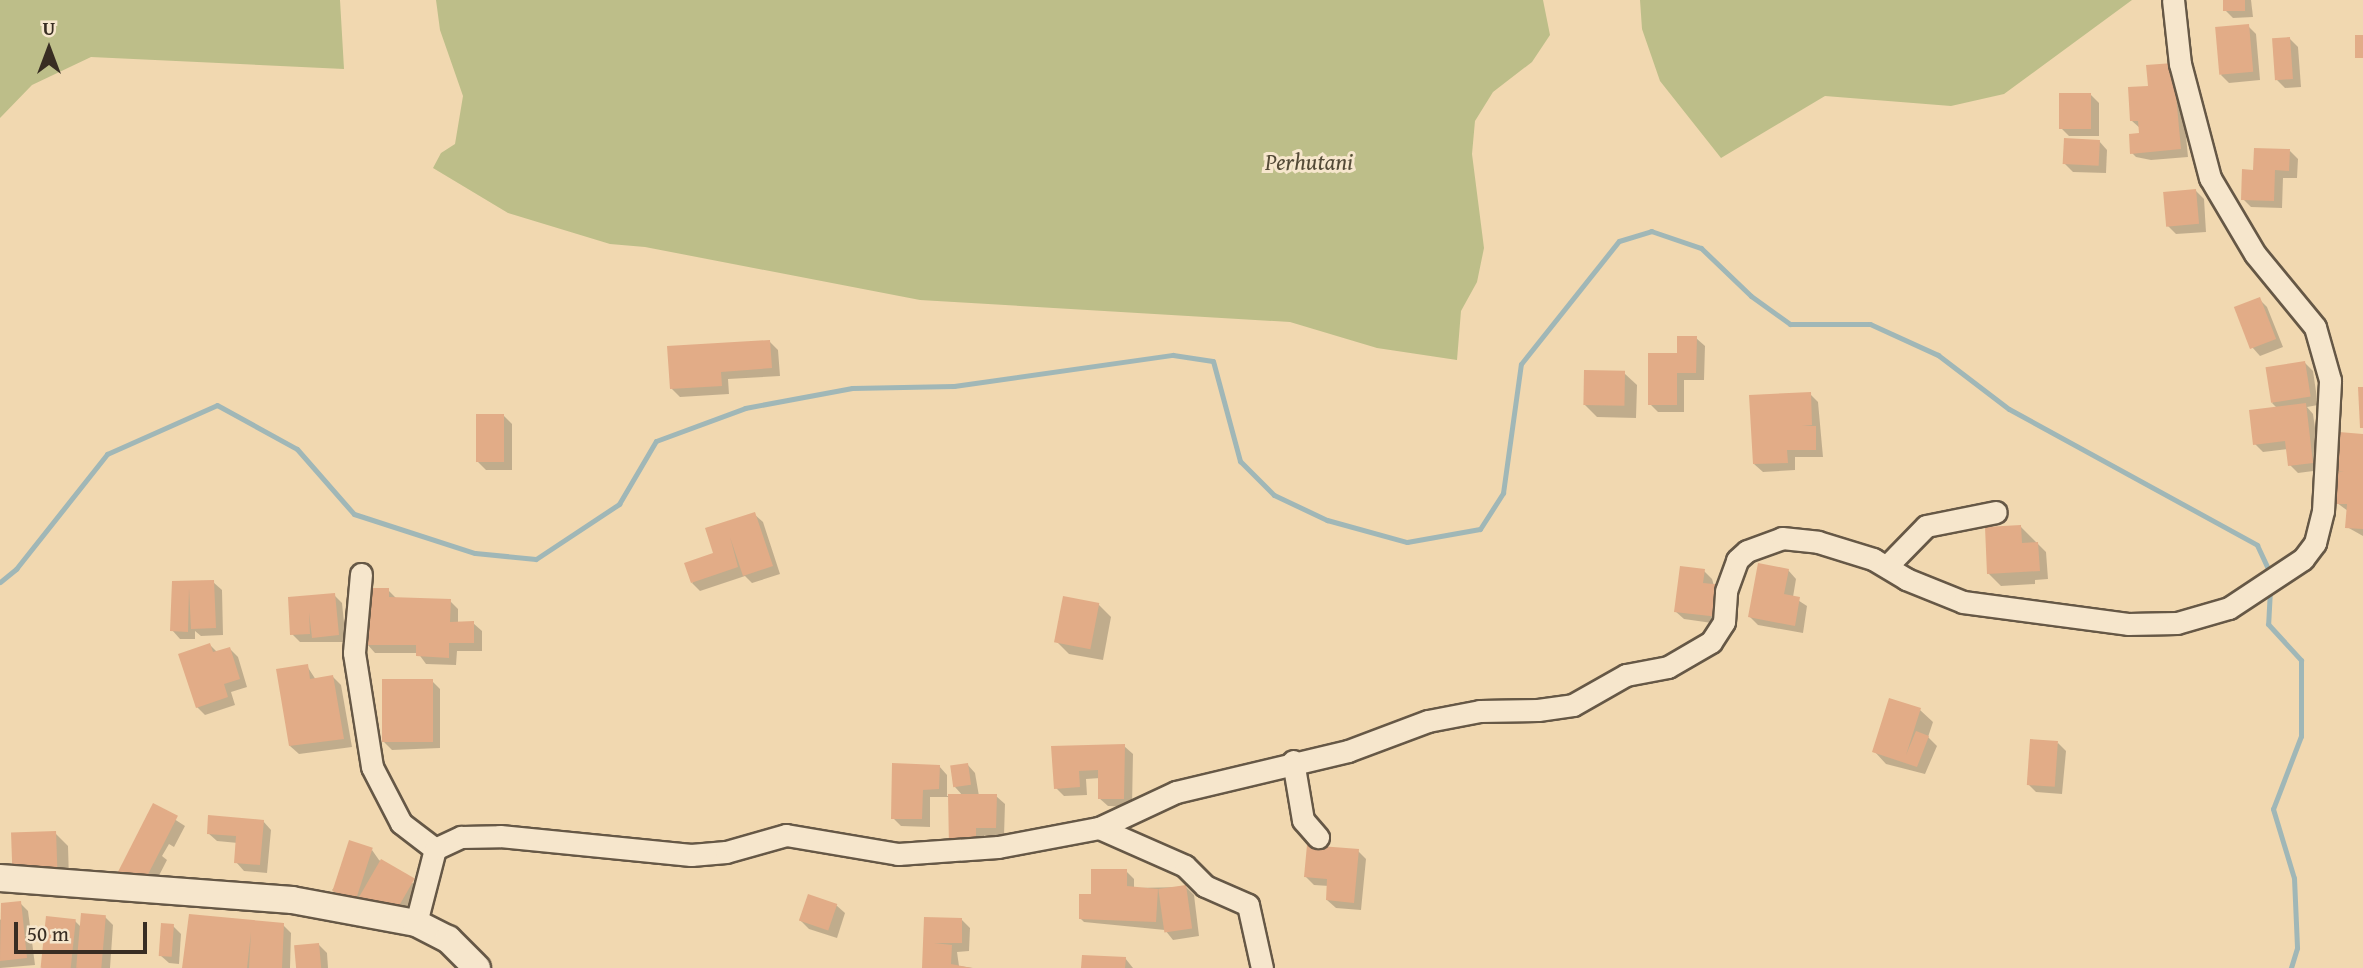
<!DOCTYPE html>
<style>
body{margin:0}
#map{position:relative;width:2363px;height:968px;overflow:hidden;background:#f1d8b0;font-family:"Gentium Book Plus",serif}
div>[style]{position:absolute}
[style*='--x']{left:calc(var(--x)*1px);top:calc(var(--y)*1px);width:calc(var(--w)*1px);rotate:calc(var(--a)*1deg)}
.green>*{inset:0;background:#bdbe89}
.shadow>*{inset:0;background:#0003}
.stream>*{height:5px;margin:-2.5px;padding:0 2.5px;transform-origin:2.5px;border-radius:2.5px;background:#a0b7b7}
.building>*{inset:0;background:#e2ac87;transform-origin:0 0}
.roads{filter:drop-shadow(2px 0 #665846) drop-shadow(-2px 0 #665846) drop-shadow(0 2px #665846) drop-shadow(0 -2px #665846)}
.minor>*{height:21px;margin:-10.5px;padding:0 10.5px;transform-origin:10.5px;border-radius:10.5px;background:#f6e6cc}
.tertiary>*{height:26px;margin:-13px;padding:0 13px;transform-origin:13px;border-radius:13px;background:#f6e6cc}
span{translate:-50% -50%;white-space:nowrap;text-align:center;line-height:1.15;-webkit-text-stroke:6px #f6e6cc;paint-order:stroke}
.park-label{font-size:23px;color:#534a37;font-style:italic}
.north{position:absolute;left:14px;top:14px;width:70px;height:70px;-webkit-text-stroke:5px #f6e6cc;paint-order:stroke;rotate:0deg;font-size:19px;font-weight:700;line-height:28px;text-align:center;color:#382d23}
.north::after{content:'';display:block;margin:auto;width:24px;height:32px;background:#382d23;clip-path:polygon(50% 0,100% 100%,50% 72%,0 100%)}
.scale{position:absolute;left:14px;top:922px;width:133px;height:32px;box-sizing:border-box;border:4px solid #382d23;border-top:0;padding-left:9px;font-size:21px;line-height:24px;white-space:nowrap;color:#382d23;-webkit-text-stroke:5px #f6e6cc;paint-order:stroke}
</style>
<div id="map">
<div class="green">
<i style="clip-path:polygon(0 0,340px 0,344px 69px,91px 57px,32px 85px,0 118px)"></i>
<i style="clip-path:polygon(436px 0,1543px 0,1550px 35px,1532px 62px,1493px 92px,1475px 121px,1472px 154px,1484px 248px,1477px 282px,1461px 311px,1457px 360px,1377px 348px,1290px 322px,920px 300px,645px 247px,610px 244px,508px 213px,433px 168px,441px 153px,455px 144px,463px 96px,440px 30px)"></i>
<i style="clip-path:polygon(1640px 0,2132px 0,2004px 94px,1951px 106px,1825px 96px,1721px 158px,1660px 81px,1642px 29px)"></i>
</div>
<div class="shadow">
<i style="clip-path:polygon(2224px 0,2251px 0,2253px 17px,2233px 18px,2225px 10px)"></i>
<i style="clip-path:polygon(2248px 26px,2256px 34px,2260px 80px,2229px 83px,2221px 75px)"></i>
<i style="clip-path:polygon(2290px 39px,2298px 47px,2301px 87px,2285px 88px,2277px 80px)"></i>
<i style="clip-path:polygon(2180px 73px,2188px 157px,2151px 160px,2136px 157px,2132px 153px,2141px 129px,2132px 121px,2150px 87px)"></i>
<i style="clip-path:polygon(2091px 95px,2099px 103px,2099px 136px,2069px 136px,2061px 128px)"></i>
<i style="clip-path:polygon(2099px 141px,2107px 150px,2106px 173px,2073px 172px,2064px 163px)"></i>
<i style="clip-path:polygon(2290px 151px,2298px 159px,2297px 178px,2283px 178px,2282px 208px,2251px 207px,2243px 199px,2255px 171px)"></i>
<i style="clip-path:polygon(2196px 191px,2204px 199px,2206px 232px,2176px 234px,2168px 226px)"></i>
<i style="clip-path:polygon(2259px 299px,2267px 307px,2283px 347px,2260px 356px,2252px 347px)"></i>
<i style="clip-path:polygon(1696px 338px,1705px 346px,1704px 380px,1684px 380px,1684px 412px,1658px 412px,1650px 404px,1679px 354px)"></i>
<i style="clip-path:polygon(769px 341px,778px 350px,780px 376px,728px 379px,729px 394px,680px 397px,671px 388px)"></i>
<i style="clip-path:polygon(2305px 363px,2313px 371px,2318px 405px,2307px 407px,2313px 414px,2321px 470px,2298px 473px,2290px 465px,2288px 449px,2263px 452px,2255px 444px,2278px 409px,2272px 403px)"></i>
<i style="clip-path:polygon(1624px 373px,1637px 385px,1636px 418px,1597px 417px,1584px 404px)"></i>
<i style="clip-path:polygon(1810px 394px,1818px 402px,1823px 457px,1795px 457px,1795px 470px,1763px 472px,1754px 464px)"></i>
<i style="clip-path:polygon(504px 416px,512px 424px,512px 470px,486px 470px,478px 462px)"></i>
<i style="clip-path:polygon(2341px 433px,2363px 435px,2363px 536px,2347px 527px,2348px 511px,2337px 503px)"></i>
<i style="clip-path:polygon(754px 514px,763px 522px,780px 574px,752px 583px,745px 576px,700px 591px,692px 583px,715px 554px,707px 529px)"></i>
<i style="clip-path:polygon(2021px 527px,2046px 552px,2048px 579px,2035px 580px,2035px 584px,2001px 586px,1988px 573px)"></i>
<i style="clip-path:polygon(1788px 570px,1796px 579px,1793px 597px,1807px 606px,1803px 633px,1758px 625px,1750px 617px)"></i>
<i style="clip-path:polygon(1704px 571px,1712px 579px,1726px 625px,1684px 619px,1675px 611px)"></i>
<i style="clip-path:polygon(174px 582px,213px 582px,222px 590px,223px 635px,201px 636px,195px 631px,195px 639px,180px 639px,172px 630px)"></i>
<i style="clip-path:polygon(388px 590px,397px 599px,450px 601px,458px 609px,458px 623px,473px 623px,482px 631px,482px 651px,457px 651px,456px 665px,426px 664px,418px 653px,375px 653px,367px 644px)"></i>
<i style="clip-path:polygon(334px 595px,342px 603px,346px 642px,300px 642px,292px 634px,290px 599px)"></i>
<i style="clip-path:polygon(1098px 604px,1111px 617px,1103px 660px,1069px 654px,1056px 641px)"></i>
<i style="clip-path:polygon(210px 645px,218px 653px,230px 649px,238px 657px,247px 687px,231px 692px,235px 705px,205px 715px,197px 707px)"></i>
<i style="clip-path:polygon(307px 666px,316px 680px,333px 677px,341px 685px,352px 747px,299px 754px,290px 746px)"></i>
<i style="clip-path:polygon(432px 681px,440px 689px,440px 748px,392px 750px,384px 742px)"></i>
<i style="clip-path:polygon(1920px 710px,1933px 722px,1928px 737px,1937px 746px,1925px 774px,1886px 764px,1874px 751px)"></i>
<i style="clip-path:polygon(2058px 743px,2066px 751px,2062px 794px,2036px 792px,2028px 784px)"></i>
<i style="clip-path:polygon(1124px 746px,1133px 754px,1132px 807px,1108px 806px,1099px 798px,1100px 778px,1086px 779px,1087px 795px,1064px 796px,1056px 788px,1053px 748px)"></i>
<i style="clip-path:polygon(967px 764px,975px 773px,979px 796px,996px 796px,1005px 804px,1004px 836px,984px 835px,984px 854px,950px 797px,930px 797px,930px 827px,901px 826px,893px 818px,939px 766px,947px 775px,947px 796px,963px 796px,955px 787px)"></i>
<i style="clip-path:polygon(154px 806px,185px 826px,174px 847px,169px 844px,162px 856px,167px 860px,150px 893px,126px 881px)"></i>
<i style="clip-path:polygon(263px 821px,271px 830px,267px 873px,244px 871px,236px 862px,238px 843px,217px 841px,208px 833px)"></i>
<i style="clip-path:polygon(55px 833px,68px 846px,69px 880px,27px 881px)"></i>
<i style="clip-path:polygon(372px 850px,379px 860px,427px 893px,406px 929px,332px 890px)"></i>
<i style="clip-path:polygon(1358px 851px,1366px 859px,1361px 910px,1336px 908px,1327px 900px,1329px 886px,1314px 885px,1305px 876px)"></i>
<i style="clip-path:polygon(1126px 871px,1134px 879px,1134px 888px,1186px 887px,1194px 895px,1199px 936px,1173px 940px,1165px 930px,1084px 922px,1080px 918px,1093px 896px)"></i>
<i style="clip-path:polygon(20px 903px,28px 911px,35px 965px,0 968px,0 920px)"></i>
<i style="clip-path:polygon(836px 905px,845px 913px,837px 938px,809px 929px,801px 921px)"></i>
<i style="clip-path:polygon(191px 916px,283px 925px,291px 933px,290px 968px,184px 968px)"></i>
<i style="clip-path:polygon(105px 917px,113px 925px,110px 968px,42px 968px,75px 921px,82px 928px)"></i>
<i style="clip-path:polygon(926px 919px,961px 919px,970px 928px,969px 951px,957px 952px,959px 966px,973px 968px,923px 968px)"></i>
<i style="clip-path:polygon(173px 926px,181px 934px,179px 964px,169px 963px,160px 955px)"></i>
<i style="clip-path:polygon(319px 945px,327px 953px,328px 968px,297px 968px)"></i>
<i style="clip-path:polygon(1125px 958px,1133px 968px,1083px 968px)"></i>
</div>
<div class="stream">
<i style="--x:0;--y:582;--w:21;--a:-39"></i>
<i style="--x:16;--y:569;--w:147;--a:-51.6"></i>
<i style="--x:107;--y:454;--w:120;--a:-24"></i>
<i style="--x:217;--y:405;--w:91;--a:28.8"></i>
<i style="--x:297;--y:449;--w:86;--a:48.8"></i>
<i style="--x:354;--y:514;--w:127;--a:17.9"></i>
<i style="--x:475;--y:553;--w:61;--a:5.6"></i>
<i style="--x:536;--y:559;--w:100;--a:-33.5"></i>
<i style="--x:619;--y:504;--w:73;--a:-59.6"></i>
<i style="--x:656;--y:441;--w:95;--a:-20.3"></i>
<i style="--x:745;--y:408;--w:109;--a:-10.6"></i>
<i style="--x:852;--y:388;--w:102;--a:-1.1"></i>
<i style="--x:954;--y:386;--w:221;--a:-8.1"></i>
<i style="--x:1173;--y:355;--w:40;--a:8.5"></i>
<i style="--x:1213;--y:361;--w:104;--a:74.9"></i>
<i style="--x:1240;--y:461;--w:48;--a:45"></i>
<i style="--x:1274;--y:495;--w:59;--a:25.3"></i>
<i style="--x:1327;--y:520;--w:83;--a:15.4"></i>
<i style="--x:1407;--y:542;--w:74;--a:-10.1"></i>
<i style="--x:1480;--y:529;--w:43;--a:-57.4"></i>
<i style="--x:1503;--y:493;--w:130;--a:-82.1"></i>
<i style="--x:1521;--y:364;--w:157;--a:-51.5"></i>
<i style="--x:1619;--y:241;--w:34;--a:-17"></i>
<i style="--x:1651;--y:231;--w:53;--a:18.8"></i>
<i style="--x:1701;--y:248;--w:69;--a:43.8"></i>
<i style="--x:1751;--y:296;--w:48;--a:35.7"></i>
<i style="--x:1790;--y:324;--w:80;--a:0"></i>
<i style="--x:1870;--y:324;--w:75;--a:24.5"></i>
<i style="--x:1938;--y:355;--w:89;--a:37.3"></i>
<i style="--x:2009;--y:409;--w:283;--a:28.7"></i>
<i style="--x:2257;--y:545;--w:31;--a:65"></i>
<i style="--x:2270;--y:589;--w:35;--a:93"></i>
<i style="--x:2268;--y:624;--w:49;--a:47.5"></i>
<i style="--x:2301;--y:660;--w:76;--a:90"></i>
<i style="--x:2301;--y:736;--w:78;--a:111"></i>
<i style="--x:2273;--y:809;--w:72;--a:73.1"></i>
<i style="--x:2294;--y:878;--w:70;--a:87.5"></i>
<i style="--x:2297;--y:948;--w:21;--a:107"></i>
</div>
<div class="building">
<i style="left:2223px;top:0;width:22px;height:11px"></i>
<i style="left:2249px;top:24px;width:48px;height:34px;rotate:85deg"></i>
<i style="left:2355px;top:35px;width:8px;height:23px"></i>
<i style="left:2290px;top:37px;width:42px;height:18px;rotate:86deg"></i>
<i style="clip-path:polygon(2173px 63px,2181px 149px,2130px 154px,2129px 134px,2139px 133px,2138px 121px,2130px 121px,2128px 87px,2148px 86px,2146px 65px)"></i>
<i style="left:2059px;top:93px;width:32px;height:36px"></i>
<i style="left:2064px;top:138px;width:36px;height:26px;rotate:3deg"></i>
<i style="clip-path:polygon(2254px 148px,2290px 149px,2289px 171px,2275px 170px,2274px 201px,2241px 200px,2242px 169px,2253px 170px)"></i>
<i style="left:2196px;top:189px;width:35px;height:33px;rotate:85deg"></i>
<i style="left:2260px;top:297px;width:45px;height:28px;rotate:69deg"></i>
<i style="clip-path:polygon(1677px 336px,1697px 336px,1696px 373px,1677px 373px,1677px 405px,1648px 405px,1648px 353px,1677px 353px)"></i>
<i style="clip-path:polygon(770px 340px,772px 368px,721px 372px,722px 386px,670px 389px,667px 346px)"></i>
<i style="left:2305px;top:361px;width:36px;height:40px;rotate:81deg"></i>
<i style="left:1584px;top:370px;width:41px;height:35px;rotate:1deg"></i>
<i style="clip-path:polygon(2358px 387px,2363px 387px,2363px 428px,2360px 428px)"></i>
<i style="clip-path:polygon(1811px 392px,1812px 425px,1802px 426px,1816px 426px,1816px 450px,1787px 450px,1788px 463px,1753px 464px,1749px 395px)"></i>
<i style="clip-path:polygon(2306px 403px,2313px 463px,2288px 466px,2285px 441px,2253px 445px,2249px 410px)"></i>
<i style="left:476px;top:414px;width:28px;height:48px"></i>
<i style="clip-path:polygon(2339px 432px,2363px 434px,2363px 529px,2345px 528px,2347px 504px,2335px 504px,2335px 472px,2344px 472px,2335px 471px)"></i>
<i style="clip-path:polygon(755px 512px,773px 566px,743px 576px,730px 537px,738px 567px,691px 583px,684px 563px,713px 553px,705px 528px)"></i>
<i style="clip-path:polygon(2021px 525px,2022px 543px,2038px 542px,2040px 571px,1987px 574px,1985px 527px)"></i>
<i style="clip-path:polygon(1758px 563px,1789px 569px,1784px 594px,1800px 597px,1795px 626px,1748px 617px)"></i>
<i style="clip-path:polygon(1680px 566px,1705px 569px,1703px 583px,1723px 585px,1719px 617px,1674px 612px)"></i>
<i style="clip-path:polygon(214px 580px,216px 628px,191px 629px,189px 588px,188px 632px,170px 631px,172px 581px)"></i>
<i style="clip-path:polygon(365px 588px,389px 588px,389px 597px,451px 599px,450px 622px,474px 621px,474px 643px,449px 643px,449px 658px,416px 656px,416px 645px,365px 645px)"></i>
<i style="clip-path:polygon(335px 593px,339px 635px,312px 638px,309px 612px,310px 634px,290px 635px,288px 597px)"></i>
<i style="left:1063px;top:596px;width:37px;height:47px;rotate:11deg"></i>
<i style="clip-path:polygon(210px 643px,213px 652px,230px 647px,240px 679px,224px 684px,228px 697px,196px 708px,178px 654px)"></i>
<i style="clip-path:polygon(308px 664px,310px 679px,333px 675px,344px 739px,289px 746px,276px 669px)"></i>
<i style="left:382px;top:679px;width:51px;height:63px"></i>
<i style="clip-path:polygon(1889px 698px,1921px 708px,1906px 755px,1916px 731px,1929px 736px,1917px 767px,1872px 752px)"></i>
<i style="left:2030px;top:739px;width:28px;height:46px;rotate:4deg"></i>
<i style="clip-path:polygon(1125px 744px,1124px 799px,1098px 799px,1098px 770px,1079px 771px,1080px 787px,1054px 789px,1051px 746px)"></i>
<i style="clip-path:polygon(892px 763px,940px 765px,939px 789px,923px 790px,922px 819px,891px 819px)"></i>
<i style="left:968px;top:763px;width:22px;height:18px;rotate:82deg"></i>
<i style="clip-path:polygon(948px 794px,997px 794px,996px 828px,976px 828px,976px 847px,949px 847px)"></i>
<i style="left:153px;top:803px;width:28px;height:79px;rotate:27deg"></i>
<i style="clip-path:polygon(208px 815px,264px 820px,260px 865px,234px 863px,236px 836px,207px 834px)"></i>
<i style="left:56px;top:831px;width:37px;height:45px;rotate:88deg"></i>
<i style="left:349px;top:840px;width:25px;height:54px;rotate:18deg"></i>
<i style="clip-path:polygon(1307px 845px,1359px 849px,1354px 903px,1326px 900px,1327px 879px,1304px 877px)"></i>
<i style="left:381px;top:859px;width:39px;height:45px;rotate:30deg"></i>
<i style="clip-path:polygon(1091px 869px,1127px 869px,1127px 886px,1158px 889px,1156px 922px,1079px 919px,1079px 894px,1091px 894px)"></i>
<i style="left:1186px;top:885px;width:44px;height:28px;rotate:82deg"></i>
<i style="left:808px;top:894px;width:31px;height:28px;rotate:19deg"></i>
<i style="clip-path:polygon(21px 901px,27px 958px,0 961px,1px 903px)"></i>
<i style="left:81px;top:913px;width:25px;height:55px;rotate:5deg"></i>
<i style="clip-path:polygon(189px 914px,284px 923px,282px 968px,249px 968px,251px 932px,247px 968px,182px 968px)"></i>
<i style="left:46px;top:916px;width:30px;height:52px;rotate:6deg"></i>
<i style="clip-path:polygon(924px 917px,962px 918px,962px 943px,934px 943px,952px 945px,951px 964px,972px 968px,922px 968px)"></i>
<i style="left:161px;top:923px;width:13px;height:33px;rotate:4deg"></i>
<i style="left:319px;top:943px;width:25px;height:25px;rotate:85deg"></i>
<i style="clip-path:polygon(1082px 955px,1126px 957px,1125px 968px,1081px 968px)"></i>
</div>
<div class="roads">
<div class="minor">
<i style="--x:1888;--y:565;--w:54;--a:-45.7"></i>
<i style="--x:1926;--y:526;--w:71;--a:-11.3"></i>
<i style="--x:361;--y:574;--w:79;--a:95.1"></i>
<i style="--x:354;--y:653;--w:115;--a:81"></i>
<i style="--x:372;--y:767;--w:63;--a:62.6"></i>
<i style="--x:401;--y:823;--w:43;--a:37.4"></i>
<i style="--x:1293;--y:761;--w:60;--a:80.4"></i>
<i style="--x:1303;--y:820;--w:23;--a:49"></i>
<i style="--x:1099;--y:828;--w:94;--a:23.8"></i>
<i style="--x:1185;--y:866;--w:28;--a:45"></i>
<i style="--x:1205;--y:886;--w:47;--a:23.8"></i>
<i style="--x:1248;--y:905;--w:65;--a:77.5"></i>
<i style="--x:416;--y:923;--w:76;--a:-75.6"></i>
<i style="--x:435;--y:849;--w:29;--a:-25"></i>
<i style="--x:461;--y:837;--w:39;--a:-1"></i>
<i style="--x:500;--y:836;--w:192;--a:5.7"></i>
<i style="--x:691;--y:855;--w:35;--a:-5"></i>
<i style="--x:726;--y:852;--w:62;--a:-15.8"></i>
<i style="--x:786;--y:835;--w:114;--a:9.6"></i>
<i style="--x:898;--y:854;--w:100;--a:-4"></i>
<i style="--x:998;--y:847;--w:103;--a:-10.7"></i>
<i style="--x:1099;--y:828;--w:85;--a:-25.1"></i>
<i style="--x:1176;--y:792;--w:177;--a:-13.4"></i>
<i style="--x:1348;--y:751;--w:85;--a:-20.6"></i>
<i style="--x:1428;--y:721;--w:53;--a:-10.9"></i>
<i style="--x:1480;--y:711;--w:58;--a:-1"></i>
<i style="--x:1538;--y:710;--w:35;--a:-8"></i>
<i style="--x:1573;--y:705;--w:61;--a:-29.5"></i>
<i style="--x:1626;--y:675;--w:43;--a:-10.8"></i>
<i style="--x:1668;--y:667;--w:50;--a:-30.2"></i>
<i style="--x:1711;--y:642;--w:24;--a:-57"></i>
<i style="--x:1724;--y:622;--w:31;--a:-86"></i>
<i style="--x:1726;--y:591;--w:33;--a:-70"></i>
<i style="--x:1737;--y:560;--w:13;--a:-42"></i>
<i style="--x:1747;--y:551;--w:37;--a:-20"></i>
<i style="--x:1782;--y:538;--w:36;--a:6"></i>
<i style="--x:1818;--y:542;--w:58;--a:17.2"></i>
<i style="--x:1873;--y:559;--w:39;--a:31"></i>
<i style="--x:1906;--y:579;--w:61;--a:22"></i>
<i style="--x:1963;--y:602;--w:166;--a:7.6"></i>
<i style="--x:2128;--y:624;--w:49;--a:-1.2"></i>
<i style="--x:2177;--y:623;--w:54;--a:-16.1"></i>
<i style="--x:2229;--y:608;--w:89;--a:-33.5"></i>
<i style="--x:2303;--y:559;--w:20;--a:-53"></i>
<i style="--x:2315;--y:543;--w:33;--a:-76"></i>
<i style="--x:2323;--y:511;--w:131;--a:-86.9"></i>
<i style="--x:2330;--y:380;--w:55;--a:-105.8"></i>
<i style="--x:2315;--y:327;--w:94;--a:-129.4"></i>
<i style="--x:2255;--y:254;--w:88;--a:-120.6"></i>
<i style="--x:2210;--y:178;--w:118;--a:-104.7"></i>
<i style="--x:2180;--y:64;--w:64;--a:-96.2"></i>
</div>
<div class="tertiary">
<i style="--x:0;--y:878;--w:293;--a:4.3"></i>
<i style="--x:292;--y:900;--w:126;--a:10.5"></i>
<i style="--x:416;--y:923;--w:36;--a:27"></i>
<i style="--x:448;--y:939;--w:41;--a:45"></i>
</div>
</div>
<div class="park-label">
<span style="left:1309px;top:162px">Perhutani</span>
</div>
<div class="north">U</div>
<div class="scale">50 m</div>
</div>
